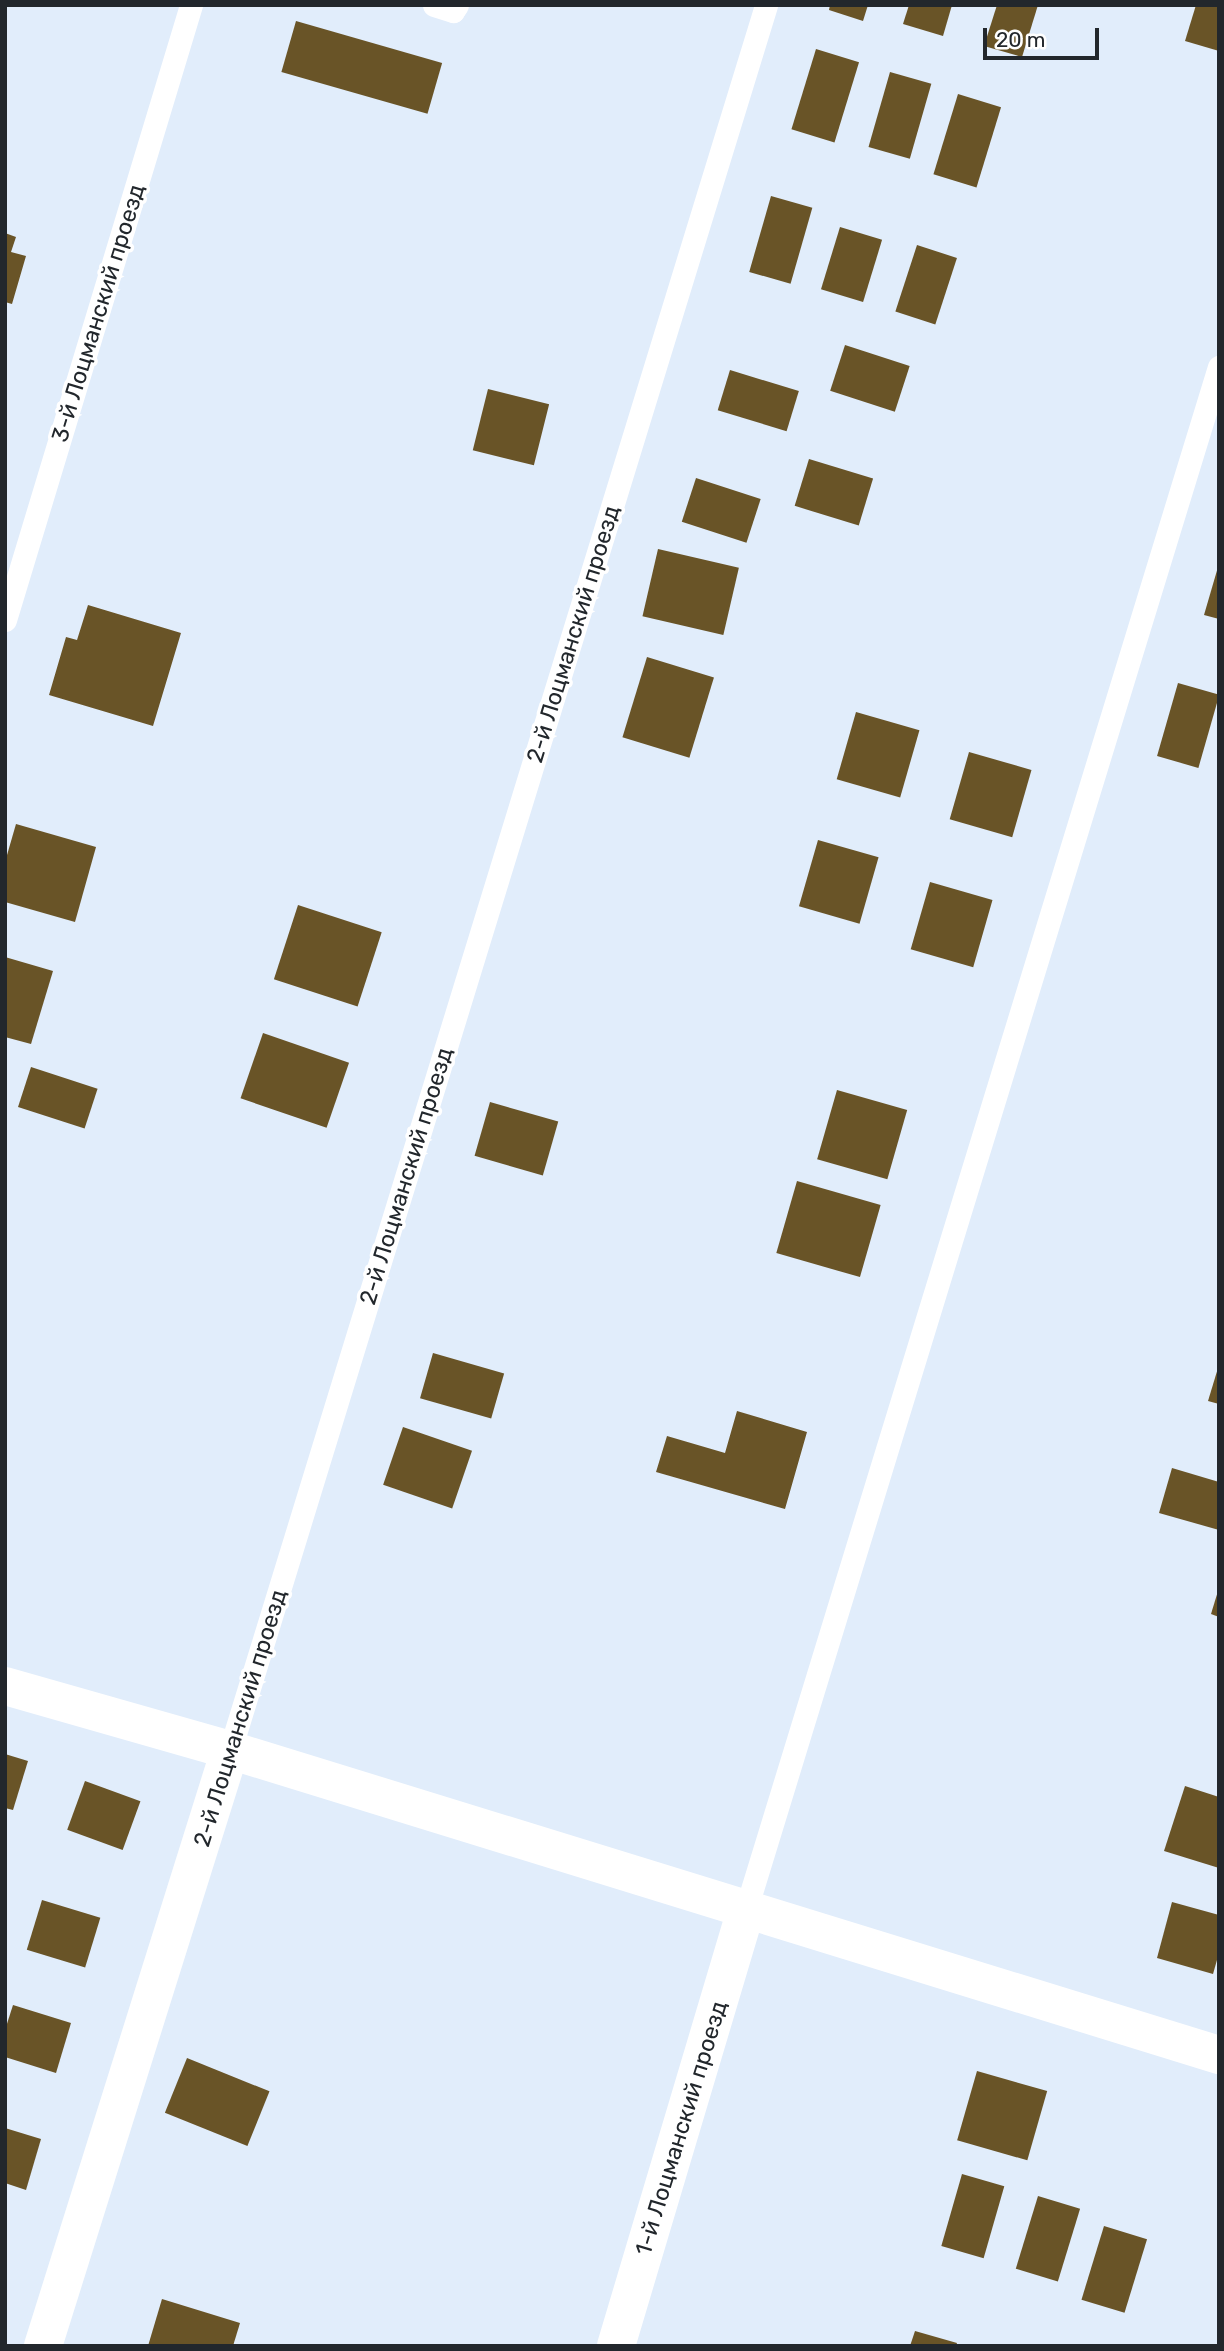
<!DOCTYPE html>
<meta charset="utf-8">
<style>
body{margin:0}
#map{position:relative;width:1224px;height:2351px;overflow:hidden;background:#e1edfb;font-family:Rubik,sans-serif}
div>[style]{position:absolute}
[style*='--x']{left:calc(var(--x)*1px);top:calc(var(--y)*1px);width:calc(var(--w)*1px);rotate:calc(var(--a)*1deg)}
.building>*{inset:0;background:#695427;transform-origin:0 0}
.service>*{height:23px;margin:-11.5px;padding:0 11.5px;transform-origin:11.5px;border-radius:11.5px;background:#fff}
.minor>*{height:38px;margin:-19px;padding:0 19px;transform-origin:19px;border-radius:19px;background:#fff}
span{translate:-50% -50%;white-space:nowrap;text-align:center;line-height:1.15;-webkit-text-stroke:7px #fff;paint-order:stroke}
.street-label{font-size:23px;color:#22272c}
.frame{position:absolute;inset:0;border:7px solid #22272c;pointer-events:none}
.scale{position:absolute;left:983px;top:28px;width:116px;height:32px;box-sizing:border-box;border:4px solid #22272c;border-top:0;padding-left:9px;font-size:21px;line-height:24px;white-space:nowrap;color:#22272c;-webkit-text-stroke:5px #fff;paint-order:stroke}
</style>
<div id="map">
<div class="building">
<i style="clip-path:polygon(830px 5px,868px 5px,863px 21px,829px 10px)"></i>
<i style="clip-path:polygon(909px 5px,952px 5px,943px 36px,903px 24px)"></i>
<i style="clip-path:polygon(997px 5px,1038px 5px,1022px 57px,984px 46px)"></i>
<i style="clip-path:polygon(1196px 5px,1219px 5px,1219px 51px,1185px 41px)"></i>
<i style="left:296px;top:21px;width:152px;height:53px;rotate:16deg"></i>
<i style="left:816px;top:49px;width:45px;height:84px;rotate:17deg"></i>
<i style="left:890px;top:72px;width:43px;height:78px;rotate:16deg"></i>
<i style="left:958px;top:94px;width:45px;height:84px;rotate:17deg"></i>
<i style="left:771px;top:196px;width:43px;height:79px;rotate:16deg"></i>
<i style="left:840px;top:227px;width:44px;height:65px;rotate:17deg"></i>
<i style="clip-path:polygon(5px 233px,16px 237px,11px 252px,26px 256px,12px 304px,5px 302px)"></i>
<i style="left:917px;top:245px;width:42px;height:70px;rotate:18deg"></i>
<i style="left:845px;top:345px;width:68px;height:48px;rotate:18deg"></i>
<i style="left:730px;top:370px;width:72px;height:42px;rotate:17deg"></i>
<i style="left:488px;top:389px;width:63px;height:63px;rotate:14deg"></i>
<i style="left:809px;top:459px;width:67px;height:49px;rotate:17deg"></i>
<i style="left:696px;top:478px;width:68px;height:46px;rotate:18deg"></i>
<i style="left:658px;top:549px;width:83px;height:69px;rotate:13deg"></i>
<i style="clip-path:polygon(1218px 567px,1219px 567px,1219px 619px,1204px 615px)"></i>
<i style="clip-path:polygon(88px 605px,181px 633px,153px 726px,49px 695px,66px 637px,77px 640px)"></i>
<i style="left:647px;top:657px;width:70px;height:84px;rotate:17deg"></i>
<i style="left:1178px;top:683px;width:43px;height:76px;rotate:16deg"></i>
<i style="left:856px;top:712px;width:66px;height:70px;rotate:16deg"></i>
<i style="left:969px;top:752px;width:65px;height:70px;rotate:16deg"></i>
<i style="clip-path:polygon(16px 824px,96px 847px,75px 922px,5px 902px,5px 862px)"></i>
<i style="left:818px;top:840px;width:63px;height:69px;rotate:16deg"></i>
<i style="left:930px;top:882px;width:65px;height:70px;rotate:16deg"></i>
<i style="left:298px;top:905px;width:88px;height:78px;rotate:18deg"></i>
<i style="clip-path:polygon(5px 957px,53px 971px,31px 1044px,5px 1037px)"></i>
<i style="left:263px;top:1033px;width:91px;height:69px;rotate:19deg"></i>
<i style="left:31px;top:1067px;width:70px;height:42px;rotate:18deg"></i>
<i style="left:837px;top:1090px;width:73px;height:72px;rotate:16deg"></i>
<i style="left:490px;top:1102px;width:71px;height:56px;rotate:16deg"></i>
<i style="left:797px;top:1181px;width:87px;height:75px;rotate:16deg"></i>
<i style="left:433px;top:1353px;width:74px;height:47px;rotate:16deg"></i>
<i style="clip-path:polygon(1218px 1368px,1219px 1368px,1219px 1404px,1208px 1401px)"></i>
<i style="clip-path:polygon(737px 1411px,807px 1432px,785px 1509px,656px 1472px,667px 1436px,725px 1453px)"></i>
<i style="left:403px;top:1427px;width:73px;height:61px;rotate:19deg"></i>
<i style="clip-path:polygon(1172px 1468px,1219px 1482px,1219px 1530px,1159px 1513px)"></i>
<i style="clip-path:polygon(1218px 1591px,1219px 1591px,1219px 1617px,1211px 1614px)"></i>
<i style="clip-path:polygon(5px 1754px,28px 1761px,13px 1810px,5px 1808px)"></i>
<i style="left:85px;top:1781px;width:59px;height:52px;rotate:20deg"></i>
<i style="clip-path:polygon(1185px 1786px,1219px 1797px,1219px 1868px,1164px 1851px)"></i>
<i style="left:42px;top:1900px;width:61px;height:52px;rotate:17deg"></i>
<i style="clip-path:polygon(1172px 1902px,1219px 1915px,1219px 1953px,1213px 1974px,1157px 1958px)"></i>
<i style="clip-path:polygon(13px 2005px,71px 2023px,56px 2073px,5px 2057px,5px 2030px)"></i>
<i style="left:187px;top:2058px;width:89px;height:59px;rotate:22deg"></i>
<i style="left:977px;top:2071px;width:73px;height:72px;rotate:16deg"></i>
<i style="clip-path:polygon(5px 2128px,41px 2139px,26px 2190px,5px 2183px)"></i>
<i style="left:962px;top:2174px;width:44px;height:75px;rotate:16deg"></i>
<i style="left:1038px;top:2196px;width:44px;height:76px;rotate:17deg"></i>
<i style="left:1104px;top:2226px;width:45px;height:77px;rotate:17deg"></i>
<i style="clip-path:polygon(162px 2299px,240px 2323px,233px 2346px,148px 2346px)"></i>
<i style="clip-path:polygon(915px 2331px,957px 2343px,956px 2346px,910px 2346px)"></i>
</div>
<div class="service">
<i style="--x:434;--y:5;--w:20;--a:18"></i>
<i style="--x:453;--y:11;--w:7;--a:-56"></i>
<i style="--x:5;--y:620;--w:643;--a:-73.17"></i>
<i style="--x:230;--y:1750;--w:1825;--a:-72.92"></i>
<i style="--x:746;--y:1909;--w:1613;--a:-72.95"></i>
</div>
<div class="minor">
<i style="--x:5;--y:1686;--w:234;--a:15.9"></i>
<i style="--x:230;--y:1750;--w:1035;--a:17.14"></i>
<i style="--x:43;--y:2346;--w:625;--a:-72.58"></i>
<i style="--x:616;--y:2346;--w:456;--a:-73.4"></i>
</div>
<div class="street-label">
<span style="left:98px;top:313px;rotate:-73deg">3-й Лоцманский проезд</span>
<span style="left:573px;top:634px;rotate:-73deg">2-й Лоцманский проезд</span>
<span style="left:406px;top:1176px;rotate:-73deg">2-й Лоцманский проезд</span>
<span style="left:240px;top:1718px;rotate:-73deg">2-й Лоцманский проезд</span>
<span style="left:681px;top:2128px;rotate:-73deg">1-й Лоцманский проезд</span>
</div>
<div class="frame"></div>
<div class="scale">20 m</div>
</div>
